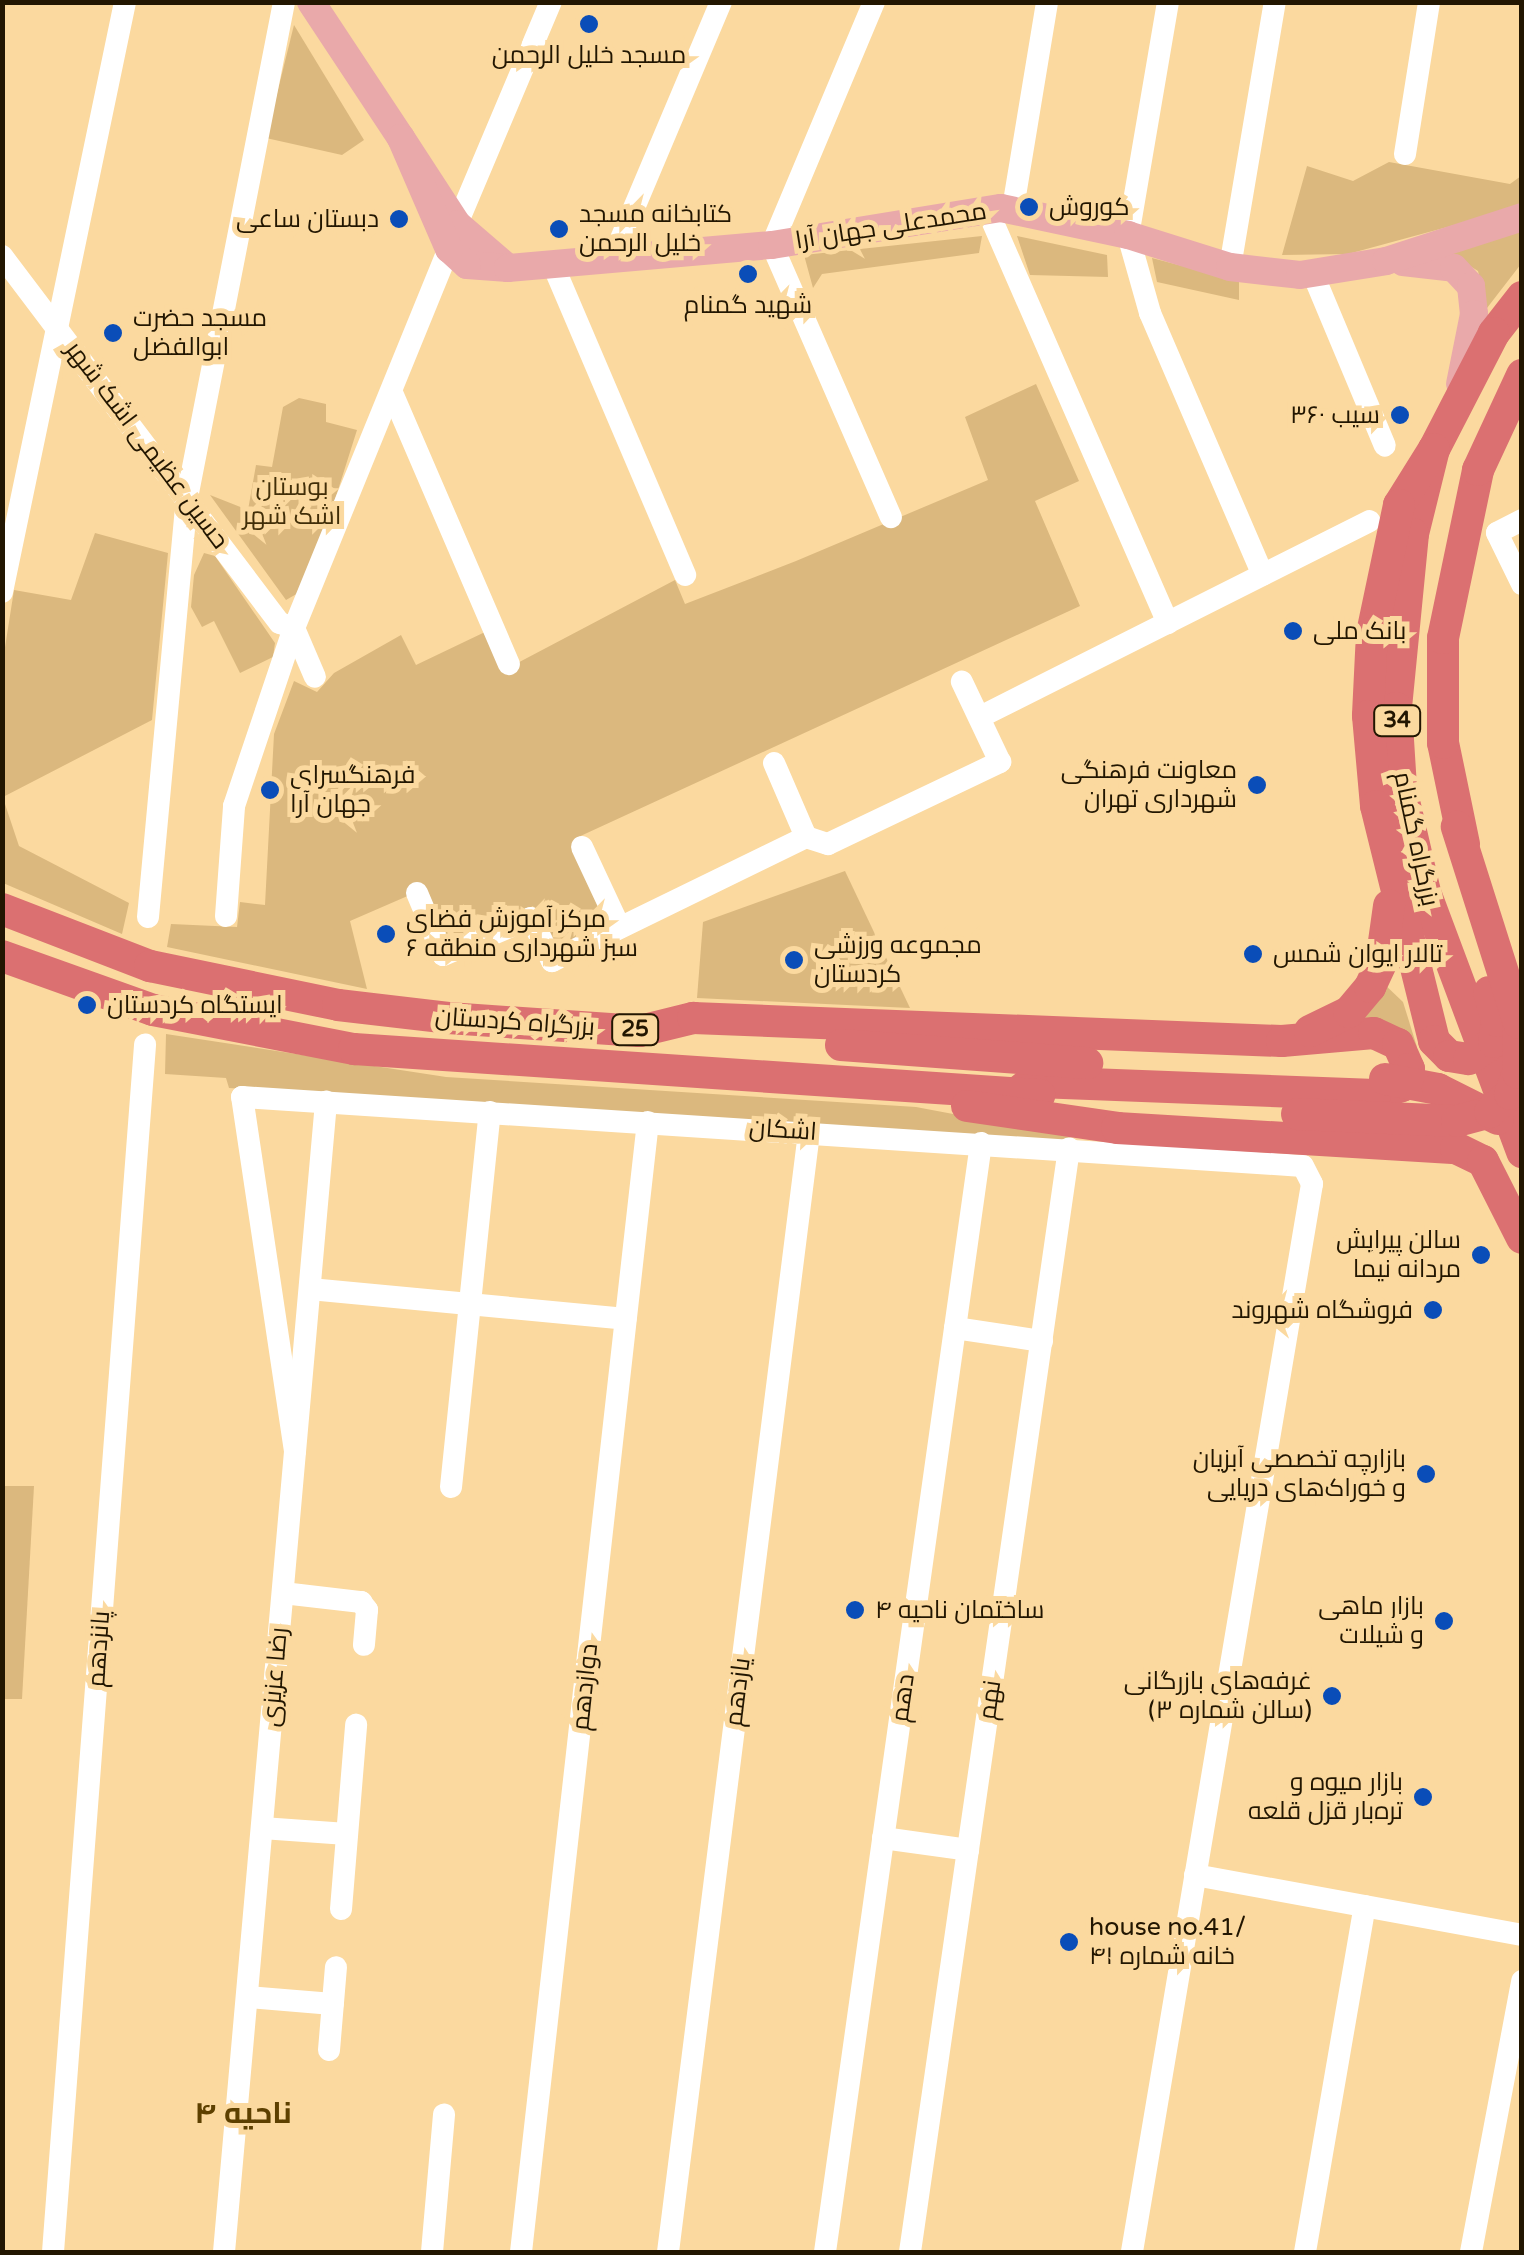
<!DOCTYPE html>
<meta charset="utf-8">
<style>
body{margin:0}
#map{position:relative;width:1524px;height:2255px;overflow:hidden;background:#fbd99f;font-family:"Varela Round",Cairo,sans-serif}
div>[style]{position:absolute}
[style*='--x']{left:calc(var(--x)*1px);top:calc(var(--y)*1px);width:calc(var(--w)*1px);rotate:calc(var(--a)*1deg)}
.green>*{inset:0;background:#dbb87e}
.minor>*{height:22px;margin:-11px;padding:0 11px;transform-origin:11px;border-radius:11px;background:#fff}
.major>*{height:28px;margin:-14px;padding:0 14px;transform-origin:14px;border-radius:14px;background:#e9a9aa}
.highway>*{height:32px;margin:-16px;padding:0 16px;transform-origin:16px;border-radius:16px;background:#db7071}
.dots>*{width:28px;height:28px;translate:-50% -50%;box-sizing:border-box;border:5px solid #fbd99f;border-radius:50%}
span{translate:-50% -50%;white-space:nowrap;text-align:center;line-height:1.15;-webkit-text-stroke:10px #fbd99f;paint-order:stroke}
.shield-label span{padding:2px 8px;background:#fbd99f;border:2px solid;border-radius:8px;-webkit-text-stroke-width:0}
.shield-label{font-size:22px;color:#221601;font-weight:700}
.poi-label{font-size:25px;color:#221601}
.left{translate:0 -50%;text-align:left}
.right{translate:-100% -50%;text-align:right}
.street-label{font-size:25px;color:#221601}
.park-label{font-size:25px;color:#412e08}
.quarter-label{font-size:30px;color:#5d4000;font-weight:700}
.frame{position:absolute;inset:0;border:5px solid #221601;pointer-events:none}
</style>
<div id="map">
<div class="green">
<i style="clip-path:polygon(294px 25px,364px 140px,342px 155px,266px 138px)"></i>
<i style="clip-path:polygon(1389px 162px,1510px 184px,1521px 176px,1521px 207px,1348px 254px,1282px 255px,1307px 166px,1353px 181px)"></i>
<i style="clip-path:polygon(1521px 229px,1521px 264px,1487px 308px,1478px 271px,1446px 251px)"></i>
<i style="clip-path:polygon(982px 236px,979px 253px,822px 274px,813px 288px,804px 255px)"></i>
<i style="clip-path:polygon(1017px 236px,1107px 255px,1108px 277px,1030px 275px)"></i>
<i style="clip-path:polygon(1152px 258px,1239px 281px,1239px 300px,1157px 282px)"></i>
<i style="clip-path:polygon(1036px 384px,1079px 481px,1035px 501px,1080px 606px,574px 839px,614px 923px,556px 952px,533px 906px,452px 946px,426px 888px,350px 921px,367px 989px,167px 947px,171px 924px,237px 927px,240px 902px,265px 905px,274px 734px,294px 681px,317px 692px,334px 673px,401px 635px,416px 665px,485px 632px,504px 670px,675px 580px,685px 604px,796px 561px,988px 480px,965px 417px)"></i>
<i style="clip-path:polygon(299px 398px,326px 404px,326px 422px,357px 430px,307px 588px,286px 600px,210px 495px,248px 510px,256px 465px,272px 467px,283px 407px)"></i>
<i style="clip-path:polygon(95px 533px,168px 553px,152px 720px,3px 797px,3px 660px,14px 590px,71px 600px)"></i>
<i style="clip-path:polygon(204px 553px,215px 556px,275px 643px,273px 657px,240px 673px,214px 621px,202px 627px,191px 607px,194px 575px)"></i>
<i style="clip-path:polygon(3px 798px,19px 846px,129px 903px,122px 934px,3px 883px)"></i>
<i style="clip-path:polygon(845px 871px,910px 1008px,697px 998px,703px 922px)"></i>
<i style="clip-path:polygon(1381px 981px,1403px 1002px,1417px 1047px,1350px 1024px)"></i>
<i style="clip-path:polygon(166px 1034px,446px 1077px,916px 1107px,1069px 1136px,1076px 1144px,229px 1088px,226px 1078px,165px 1074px)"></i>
<i style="clip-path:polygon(3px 1486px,34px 1486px,22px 1699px,3px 1699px)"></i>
</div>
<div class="minor">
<i style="--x:874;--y:2;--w:264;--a:112.8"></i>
<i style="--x:772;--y:245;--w:297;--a:66.4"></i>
<i style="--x:1168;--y:2;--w:236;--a:99.7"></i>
<i style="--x:1128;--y:235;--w:81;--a:74.2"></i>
<i style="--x:1150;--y:313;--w:285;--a:66.7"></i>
<i style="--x:1405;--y:154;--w:154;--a:-81"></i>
<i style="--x:1013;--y:208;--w:209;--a:-80.6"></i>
<i style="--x:987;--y:209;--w:452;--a:66.4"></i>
<i style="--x:457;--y:224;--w:241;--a:-67.1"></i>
<i style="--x:2;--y:256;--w:460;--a:52.9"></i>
<i style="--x:280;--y:623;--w:15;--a:20"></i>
<i style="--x:612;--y:260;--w:280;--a:-67.1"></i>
<i style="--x:553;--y:265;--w:337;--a:66.9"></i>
<i style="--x:1230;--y:267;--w:269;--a:-80.4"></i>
<i style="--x:1313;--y:274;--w:186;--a:67.3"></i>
<i style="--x:393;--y:395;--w:293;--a:66.7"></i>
<i style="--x:1522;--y:520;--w:28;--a:153"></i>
<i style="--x:1497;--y:533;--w:57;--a:63.9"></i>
<i style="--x:2;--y:592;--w:603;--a:-78.22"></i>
<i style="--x:294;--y:628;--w:53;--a:66.8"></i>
<i style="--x:980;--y:717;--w:436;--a:-26.7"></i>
<i style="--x:774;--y:763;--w:81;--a:66.6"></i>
<i style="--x:582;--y:847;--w:89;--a:64.9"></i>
<i style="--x:417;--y:893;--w:67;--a:67.2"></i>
<i style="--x:443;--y:955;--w:95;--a:-22.8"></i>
<i style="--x:531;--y:918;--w:48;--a:64"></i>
<i style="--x:552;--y:961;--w:283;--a:-26"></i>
<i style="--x:806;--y:837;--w:23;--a:18"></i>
<i style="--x:828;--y:844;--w:191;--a:-25.5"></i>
<i style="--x:1000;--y:762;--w:89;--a:-115.4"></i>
<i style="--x:226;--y:916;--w:110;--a:-85.8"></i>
<i style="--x:234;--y:806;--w:188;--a:-71.4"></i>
<i style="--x:294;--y:628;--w:409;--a:-67.8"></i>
<i style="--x:148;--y:917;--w:421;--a:-84.7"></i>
<i style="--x:187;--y:498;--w:505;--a:-78.93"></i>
<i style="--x:310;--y:1289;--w:317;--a:5.4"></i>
<i style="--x:955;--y:1328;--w:88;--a:8.5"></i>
<i style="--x:295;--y:1451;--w:358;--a:-98.5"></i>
<i style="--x:242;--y:1097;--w:1063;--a:3.72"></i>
<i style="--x:1303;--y:1166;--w:20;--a:63"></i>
<i style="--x:1312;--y:1184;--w:1083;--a:99.57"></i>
<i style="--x:451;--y:1487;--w:377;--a:-84.1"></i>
<i style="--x:283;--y:1593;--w:79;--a:6.6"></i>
<i style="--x:361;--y:1602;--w:10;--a:53"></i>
<i style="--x:367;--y:1610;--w:35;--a:95"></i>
<i style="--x:262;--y:1828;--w:85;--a:4"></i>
<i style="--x:883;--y:1838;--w:86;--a:8"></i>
<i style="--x:1195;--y:1875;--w:332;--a:10.4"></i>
<i style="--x:341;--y:1909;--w:185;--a:-85.3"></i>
<i style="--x:247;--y:1997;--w:86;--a:4.7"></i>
<i style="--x:329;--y:2050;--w:83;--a:-85.2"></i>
<i style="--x:53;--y:2252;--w:1211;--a:-85.64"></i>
<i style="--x:224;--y:2252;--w:1155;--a:-84.93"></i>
<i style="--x:432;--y:2252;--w:138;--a:-85"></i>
<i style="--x:521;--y:2252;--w:1137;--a:-83.59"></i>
<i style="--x:668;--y:2252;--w:1129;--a:-82.82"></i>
<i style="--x:825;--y:2252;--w:1120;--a:-81.99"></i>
<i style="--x:910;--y:2252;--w:1115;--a:-81.8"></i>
<i style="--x:1305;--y:2252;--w:351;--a:-80.2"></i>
<i style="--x:1471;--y:2252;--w:276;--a:-79.3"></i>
</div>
<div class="major">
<i style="--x:311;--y:2;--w:163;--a:56.5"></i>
<i style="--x:401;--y:138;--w:103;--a:56.9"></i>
<i style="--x:457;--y:224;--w:67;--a:40.8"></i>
<i style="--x:508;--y:268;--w:41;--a:-175.8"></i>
<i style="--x:467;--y:265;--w:24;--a:-138"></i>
<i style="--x:449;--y:249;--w:121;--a:-113.4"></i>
<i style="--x:1403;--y:262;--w:51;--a:6.7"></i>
<i style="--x:1454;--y:268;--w:25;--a:47"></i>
<i style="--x:1471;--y:286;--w:28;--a:84"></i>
<i style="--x:1474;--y:314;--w:71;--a:101.3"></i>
<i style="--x:508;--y:268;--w:265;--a:-5"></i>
<i style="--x:772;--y:245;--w:232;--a:-9.2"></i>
<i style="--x:1001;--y:208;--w:130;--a:12"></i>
<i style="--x:1128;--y:235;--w:107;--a:17.4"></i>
<i style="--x:1230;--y:267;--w:70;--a:6.5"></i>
<i style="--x:1300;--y:275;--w:87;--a:-9.2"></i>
<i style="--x:1386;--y:261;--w:143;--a:-17.9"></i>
</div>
<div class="highway">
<i style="--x:1522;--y:297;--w:46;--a:127.9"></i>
<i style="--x:1494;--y:333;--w:131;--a:117.3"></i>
<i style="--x:1434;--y:449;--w:88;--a:103.9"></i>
<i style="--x:1413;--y:534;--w:175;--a:95.6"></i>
<i style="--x:1396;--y:708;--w:80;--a:86.4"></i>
<i style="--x:1401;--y:788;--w:107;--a:77"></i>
<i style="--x:1425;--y:892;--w:278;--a:69.5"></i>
<i style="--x:1434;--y:449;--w:66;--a:122"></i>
<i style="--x:1399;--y:505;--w:131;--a:101.9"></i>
<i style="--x:1372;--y:633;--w:83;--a:92.8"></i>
<i style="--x:1368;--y:716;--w:90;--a:84.9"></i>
<i style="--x:1376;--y:806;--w:242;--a:76.1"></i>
<i style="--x:1434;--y:1041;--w:21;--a:45"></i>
<i style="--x:1449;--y:1056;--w:20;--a:9"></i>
<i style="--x:1469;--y:1059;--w:30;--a:-34"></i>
<i style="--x:1494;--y:1042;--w:21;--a:-82"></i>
<i style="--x:1497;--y:1021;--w:30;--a:-105"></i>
<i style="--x:1464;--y:844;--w:103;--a:-101.7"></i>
<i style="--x:1443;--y:743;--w:105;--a:-90"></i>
<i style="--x:1443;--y:638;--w:172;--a:-78.2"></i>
<i style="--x:1478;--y:470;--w:105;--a:-65.1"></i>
<i style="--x:2;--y:909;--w:159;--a:21.1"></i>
<i style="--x:150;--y:966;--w:192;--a:11.7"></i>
<i style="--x:338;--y:1005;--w:111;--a:6.7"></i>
<i style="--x:448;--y:1018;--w:192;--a:3.9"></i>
<i style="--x:640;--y:1031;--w:55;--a:-13.8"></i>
<i style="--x:693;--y:1018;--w:589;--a:2.24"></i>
<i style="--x:1282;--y:1041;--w:92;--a:-5"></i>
<i style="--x:1374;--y:1033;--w:26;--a:25"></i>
<i style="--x:1398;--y:1044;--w:27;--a:66"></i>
<i style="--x:1409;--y:1069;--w:18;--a:112"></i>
<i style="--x:1402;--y:1086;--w:28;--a:162"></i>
<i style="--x:1375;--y:1095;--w:344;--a:-177.8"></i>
<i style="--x:1031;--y:1082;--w:18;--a:142"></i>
<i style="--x:2;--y:956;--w:160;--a:19.7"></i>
<i style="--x:153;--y:1010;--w:205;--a:11"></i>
<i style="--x:354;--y:1049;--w:687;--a:3.84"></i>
<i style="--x:1310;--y:1031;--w:43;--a:-26"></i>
<i style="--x:1349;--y:1012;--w:33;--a:-50"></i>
<i style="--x:1370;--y:987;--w:26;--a:-65"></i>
<i style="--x:1381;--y:963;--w:58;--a:-82"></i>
<i style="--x:841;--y:1045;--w:247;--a:4.2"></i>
<i style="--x:1385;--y:1079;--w:54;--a:10.7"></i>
<i style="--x:1438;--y:1089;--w:67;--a:26.6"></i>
<i style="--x:967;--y:1106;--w:152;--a:8.3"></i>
<i style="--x:1117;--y:1128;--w:340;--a:3.4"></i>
<i style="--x:1456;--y:1148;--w:30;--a:26"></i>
<i style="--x:1483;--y:1161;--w:86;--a:63.1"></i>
<i style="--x:1297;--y:1114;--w:160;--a:2.5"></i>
<i style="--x:1457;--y:1121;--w:34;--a:-15"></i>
<i style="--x:1490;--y:1112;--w:27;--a:-42"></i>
<i style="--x:1510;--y:1094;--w:22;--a:-69"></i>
<i style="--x:1518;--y:1073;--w:50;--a:-88.9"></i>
<i style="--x:1519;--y:1023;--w:206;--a:-107.6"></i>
</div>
<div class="dots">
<i style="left:589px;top:24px;background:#0a4db8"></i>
<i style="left:1029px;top:207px;background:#0a4db8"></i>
<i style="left:399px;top:219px;background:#0a4db8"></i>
<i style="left:559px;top:229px;background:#0a4db8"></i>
<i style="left:748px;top:274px;background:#0a4db8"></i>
<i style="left:113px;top:333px;background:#0a4db8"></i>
<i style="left:1400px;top:415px;background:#0a4db8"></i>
<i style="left:1293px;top:631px;background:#0a4db8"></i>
<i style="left:1257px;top:785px;background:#0a4db8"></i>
<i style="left:270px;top:790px;background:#0a4db8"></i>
<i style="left:386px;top:934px;background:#0a4db8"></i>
<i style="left:1253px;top:954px;background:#0a4db8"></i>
<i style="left:794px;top:960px;background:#0a4db8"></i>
<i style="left:87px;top:1005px;background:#0a4db8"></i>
<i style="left:1481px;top:1255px;background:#0a4db8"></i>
<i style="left:1433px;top:1310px;background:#0a4db8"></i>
<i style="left:1426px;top:1474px;background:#0a4db8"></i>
<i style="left:855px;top:1610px;background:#0a4db8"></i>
<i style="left:1444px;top:1621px;background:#0a4db8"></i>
<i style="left:1332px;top:1696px;background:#0a4db8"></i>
<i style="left:1423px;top:1797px;background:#0a4db8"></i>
<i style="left:1069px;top:1942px;background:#0a4db8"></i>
</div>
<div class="shield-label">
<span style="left:1397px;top:721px">34</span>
<span style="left:635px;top:1030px">25</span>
</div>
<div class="poi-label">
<span style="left:589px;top:55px">مسجد خلیل الرحمن</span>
<span class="left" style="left:1049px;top:207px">کوروش</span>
<span class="left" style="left:579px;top:229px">كتابخانه مسجد<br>خليل الرحمن</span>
<span class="right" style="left:379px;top:219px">دبستان ساعی</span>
<span style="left:748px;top:305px">شهید گمنام</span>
<span class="left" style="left:133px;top:333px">مسجد حضرت<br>ابوالفضل</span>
<span class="right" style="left:1380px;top:415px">سیب ۳۶۰</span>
<span class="left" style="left:1313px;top:631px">بانک ملی</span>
<span class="right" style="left:1237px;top:785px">معاونت فرهنگی<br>شهرداری تهران</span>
<span class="left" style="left:290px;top:790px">فرهنگسرای<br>جهان آرا</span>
<span class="left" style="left:406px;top:934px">مرکز آموزش فضای<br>سبز شهرداری منطقه ۶</span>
<span class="left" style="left:814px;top:960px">مجموعه ورزشی<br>کردستان</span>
<span class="left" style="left:1273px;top:954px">تالار ایوان شمس</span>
<span class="left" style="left:107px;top:1005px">ایستگاه کردستان</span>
<span class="right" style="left:1461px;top:1255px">سالن پیرایش<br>مردانه نیما</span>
<span class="right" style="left:1413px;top:1310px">فروشگاه شهروند</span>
<span class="right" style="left:1406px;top:1474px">بازارچه تخصصی آبزیان<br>و خوراک‌های دریایی</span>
<span class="right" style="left:1424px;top:1621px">بازار ماهی<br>و شیلات</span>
<span class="left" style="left:875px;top:1610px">ساختمان ناحیه ۴</span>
<span class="right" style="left:1312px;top:1696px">غرفه‌های بازرگانی<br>(سالن شماره ۳)</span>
<span class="right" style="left:1403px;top:1797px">بازار میوه و<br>تره‌بار قزل قلعه</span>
<span class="left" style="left:1089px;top:1942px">house no.41/<br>خانه شماره ۴۱</span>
</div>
<div class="street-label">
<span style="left:891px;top:226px;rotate:-9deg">محمدعلی جهان آرا</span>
<span style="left:147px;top:445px;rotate:53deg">حسین عظیمی اشک شهر</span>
<span style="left:1416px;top:839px;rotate:78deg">بزرگراه گمنام</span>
<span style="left:515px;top:1022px;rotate:4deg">بزرگراه کردستان</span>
<span style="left:783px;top:1130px;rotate:4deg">اشکان</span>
<span style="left:99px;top:1649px;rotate:-86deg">پانزدهم</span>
<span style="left:275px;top:1677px;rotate:-85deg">رضا عزیزی</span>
<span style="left:585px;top:1687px;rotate:-84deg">دوازدهم</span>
<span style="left:738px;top:1692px;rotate:-83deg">یازدهم</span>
<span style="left:903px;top:1698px;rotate:-82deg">دهم</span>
<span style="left:990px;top:1700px;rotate:-82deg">نهم</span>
</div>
<div class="park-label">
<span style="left:292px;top:502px">بوستان<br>اشک شهر</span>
</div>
<div class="quarter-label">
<span style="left:243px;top:2114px">ناحیه ۴</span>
</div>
<div class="frame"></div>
</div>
